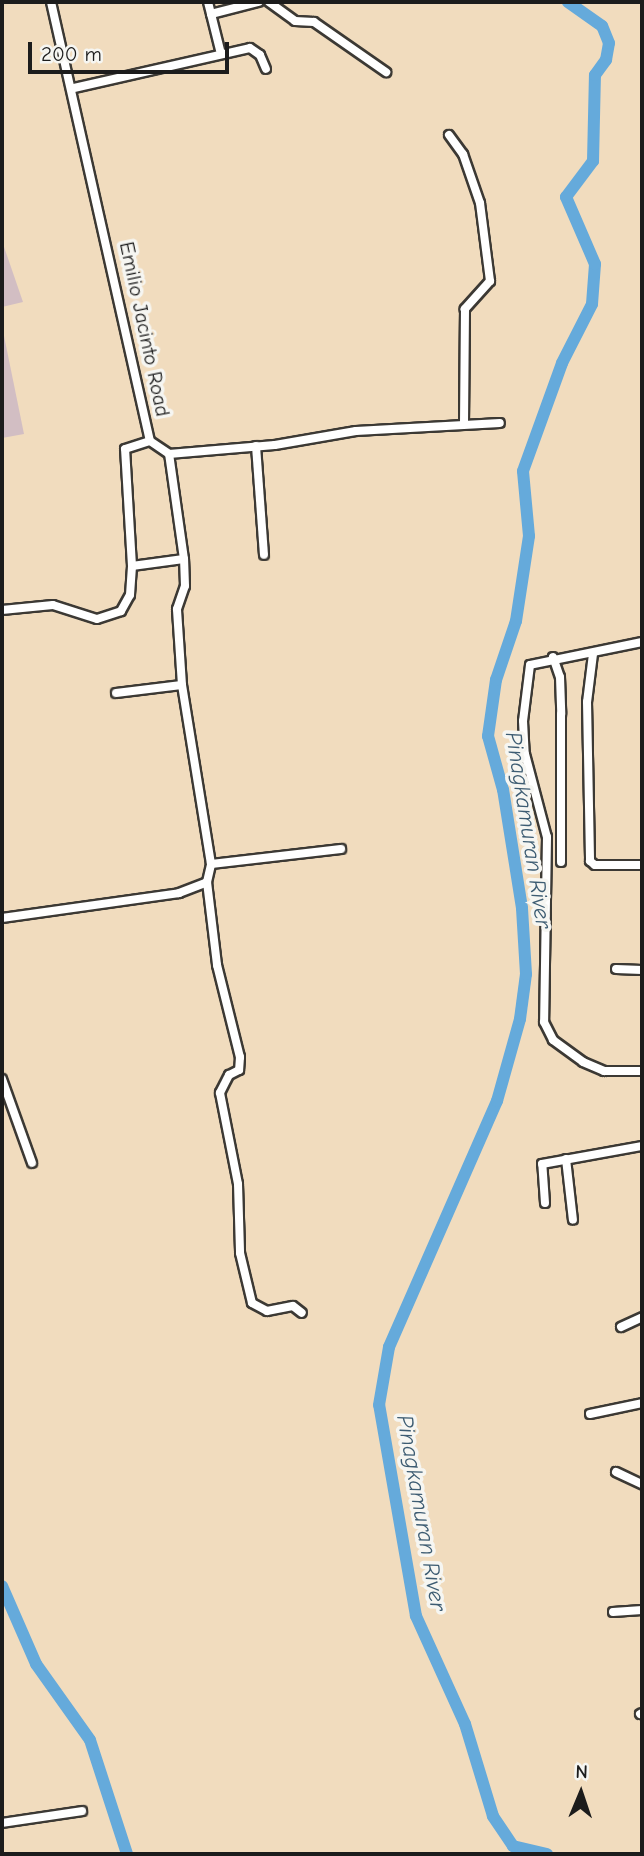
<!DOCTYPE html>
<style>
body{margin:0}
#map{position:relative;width:644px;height:1856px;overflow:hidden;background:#f1dcbe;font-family:"Comic Neue",sans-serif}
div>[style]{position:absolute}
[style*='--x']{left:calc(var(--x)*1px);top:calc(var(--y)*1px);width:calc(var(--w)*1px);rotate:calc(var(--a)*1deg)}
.industrial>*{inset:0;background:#d2bec3}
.river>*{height:12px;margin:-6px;padding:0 6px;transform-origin:6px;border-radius:6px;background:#65aadb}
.roads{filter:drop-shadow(2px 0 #3c3934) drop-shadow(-2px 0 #3c3934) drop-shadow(0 2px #3c3934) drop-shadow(0 -2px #3c3934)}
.street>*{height:8px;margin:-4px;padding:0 4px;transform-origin:4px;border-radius:4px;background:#fff}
span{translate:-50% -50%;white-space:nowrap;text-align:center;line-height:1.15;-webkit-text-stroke:7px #f6f6f2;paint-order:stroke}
.street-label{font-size:21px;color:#1c1c1c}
.water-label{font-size:23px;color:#3d5c72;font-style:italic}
.frame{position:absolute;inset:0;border:4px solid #1c1c1c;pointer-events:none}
.north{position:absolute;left:546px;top:1758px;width:70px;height:70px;-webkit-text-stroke:5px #f6f6f2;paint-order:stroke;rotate:2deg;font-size:19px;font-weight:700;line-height:28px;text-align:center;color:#1c1c1c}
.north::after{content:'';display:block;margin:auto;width:24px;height:32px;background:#1c1c1c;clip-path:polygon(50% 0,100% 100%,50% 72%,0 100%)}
.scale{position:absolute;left:28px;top:42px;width:201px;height:32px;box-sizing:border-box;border:4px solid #1c1c1c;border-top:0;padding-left:9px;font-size:21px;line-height:24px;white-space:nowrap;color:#1c1c1c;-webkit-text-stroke:5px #f6f6f2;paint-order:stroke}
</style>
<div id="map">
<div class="industrial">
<i style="clip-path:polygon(2px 241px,23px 302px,2px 307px)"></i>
<i style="clip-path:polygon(2px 326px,24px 434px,2px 438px)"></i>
</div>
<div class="river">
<i style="--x:2;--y:1586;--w:85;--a:66.4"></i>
<i style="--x:36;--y:1664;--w:93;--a:54.6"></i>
<i style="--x:90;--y:1740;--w:120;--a:72"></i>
<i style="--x:547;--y:1854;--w:35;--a:-167"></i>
<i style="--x:513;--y:1846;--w:36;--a:-124"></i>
<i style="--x:493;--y:1816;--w:96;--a:-106.9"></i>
<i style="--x:465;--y:1724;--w:119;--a:-114.4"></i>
<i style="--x:416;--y:1616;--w:214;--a:-99.9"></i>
<i style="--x:379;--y:1405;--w:59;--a:-80.2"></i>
<i style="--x:389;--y:1347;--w:269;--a:-66.3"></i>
<i style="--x:497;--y:1101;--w:85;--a:-74.3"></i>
<i style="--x:520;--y:1019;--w:45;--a:-82.4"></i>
<i style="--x:526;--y:974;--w:66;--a:-93.5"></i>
<i style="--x:522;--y:908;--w:120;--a:-99.1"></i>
<i style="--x:503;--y:790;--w:56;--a:-105.5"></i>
<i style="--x:488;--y:736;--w:57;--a:-81.9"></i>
<i style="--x:496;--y:680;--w:62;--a:-71.3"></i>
<i style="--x:516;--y:621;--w:86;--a:-81.3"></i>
<i style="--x:529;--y:536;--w:65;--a:-95.3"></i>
<i style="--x:523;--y:471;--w:115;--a:-70.1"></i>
<i style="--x:562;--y:363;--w:66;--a:-63"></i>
<i style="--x:592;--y:304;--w:40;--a:-85.7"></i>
<i style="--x:595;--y:264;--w:73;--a:-113.4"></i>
<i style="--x:566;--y:197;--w:45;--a:-53.1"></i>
<i style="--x:593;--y:161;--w:86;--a:-88.7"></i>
<i style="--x:595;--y:75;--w:19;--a:-54"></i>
<i style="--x:606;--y:60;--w:17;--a:-80"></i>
<i style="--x:609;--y:43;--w:18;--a:-112"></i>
<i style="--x:602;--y:26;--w:42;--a:-144.8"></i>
</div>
<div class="roads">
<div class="street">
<i style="--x:51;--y:2;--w:450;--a:77.3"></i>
<i style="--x:150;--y:441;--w:23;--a:34"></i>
<i style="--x:169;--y:454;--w:106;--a:-4.9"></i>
<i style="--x:275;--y:445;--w:82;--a:-9.8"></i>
<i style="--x:356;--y:431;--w:144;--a:-3.2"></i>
<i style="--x:208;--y:2;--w:12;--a:76"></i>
<i style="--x:269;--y:2;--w:32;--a:36"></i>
<i style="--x:295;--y:21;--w:19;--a:3"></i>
<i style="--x:314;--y:22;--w:88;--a:34.8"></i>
<i style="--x:221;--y:54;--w:41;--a:-104"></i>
<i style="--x:211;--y:14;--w:49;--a:-14.3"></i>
<i style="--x:74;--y:88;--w:180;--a:-12.8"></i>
<i style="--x:250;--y:48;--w:12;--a:35"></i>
<i style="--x:260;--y:55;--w:15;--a:67"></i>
<i style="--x:449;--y:135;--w:24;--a:54"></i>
<i style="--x:463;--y:154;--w:52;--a:70.9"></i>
<i style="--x:480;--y:203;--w:79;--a:82.7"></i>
<i style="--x:490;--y:281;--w:38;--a:132"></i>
<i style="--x:465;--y:309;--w:114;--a:90.5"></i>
<i style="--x:256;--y:446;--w:109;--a:85.8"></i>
<i style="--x:132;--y:566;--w:52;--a:-7.7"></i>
<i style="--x:2;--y:610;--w:51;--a:-5.6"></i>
<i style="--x:53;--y:605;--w:46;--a:17.7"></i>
<i style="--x:97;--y:619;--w:25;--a:-18"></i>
<i style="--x:121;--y:611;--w:18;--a:-61"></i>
<i style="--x:130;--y:595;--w:29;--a:-86"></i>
<i style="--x:132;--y:566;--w:117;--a:-93.4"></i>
<i style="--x:125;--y:449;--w:26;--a:-18"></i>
<i style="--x:642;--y:642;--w:114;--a:168.4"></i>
<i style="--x:530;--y:665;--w:56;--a:97.1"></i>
<i style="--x:523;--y:721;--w:33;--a:87"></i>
<i style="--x:525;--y:754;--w:86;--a:75.2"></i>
<i style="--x:547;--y:837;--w:185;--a:90.9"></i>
<i style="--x:544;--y:1022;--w:20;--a:63"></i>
<i style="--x:553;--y:1040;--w:37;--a:36"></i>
<i style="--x:583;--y:1062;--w:23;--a:23"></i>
<i style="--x:604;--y:1071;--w:38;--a:0"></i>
<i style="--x:593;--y:654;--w:48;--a:97.1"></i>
<i style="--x:587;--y:702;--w:159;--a:88.9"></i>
<i style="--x:590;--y:861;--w:6;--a:39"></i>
<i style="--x:595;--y:865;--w:47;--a:0"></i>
<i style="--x:553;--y:657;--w:21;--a:71"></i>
<i style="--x:560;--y:677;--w:37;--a:88"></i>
<i style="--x:561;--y:714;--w:148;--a:90"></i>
<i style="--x:116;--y:693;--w:66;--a:-6.9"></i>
<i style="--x:211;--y:864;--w:131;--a:-6.6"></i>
<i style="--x:207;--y:882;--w:84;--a:83.1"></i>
<i style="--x:217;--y:965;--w:95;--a:76"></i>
<i style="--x:240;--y:1057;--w:13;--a:94"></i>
<i style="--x:239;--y:1070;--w:11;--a:153"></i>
<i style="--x:229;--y:1075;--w:20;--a:117"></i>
<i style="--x:220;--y:1093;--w:93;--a:78.8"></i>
<i style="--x:238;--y:1184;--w:69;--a:88.3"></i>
<i style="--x:240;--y:1253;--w:51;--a:76.5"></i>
<i style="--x:252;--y:1303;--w:17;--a:28"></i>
<i style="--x:267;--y:1311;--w:26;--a:-11"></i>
<i style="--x:293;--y:1306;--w:11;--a:38"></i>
<i style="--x:2;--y:918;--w:179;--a:-8"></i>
<i style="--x:179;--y:893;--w:30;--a:-21"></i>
<i style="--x:207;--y:882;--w:18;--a:-77"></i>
<i style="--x:211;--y:864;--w:181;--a:-99.2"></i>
<i style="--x:182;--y:685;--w:76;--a:-93.8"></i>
<i style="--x:177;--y:609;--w:24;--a:-71"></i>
<i style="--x:185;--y:586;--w:27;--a:-92"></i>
<i style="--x:184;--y:559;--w:106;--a:-98.1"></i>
<i style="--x:616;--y:969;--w:26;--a:2"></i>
<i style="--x:2;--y:1079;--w:89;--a:70.3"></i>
<i style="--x:566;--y:1159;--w:61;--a:83.5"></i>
<i style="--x:545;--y:1203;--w:39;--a:-94"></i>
<i style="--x:542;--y:1164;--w:102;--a:-10.2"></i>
<i style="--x:621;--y:1327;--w:23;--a:-25"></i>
<i style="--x:590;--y:1414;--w:53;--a:-11.9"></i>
<i style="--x:616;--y:1472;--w:29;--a:25"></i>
<i style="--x:613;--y:1612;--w:29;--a:-4"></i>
<i style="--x:640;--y:1714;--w:2;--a:-27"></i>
<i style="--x:2;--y:1823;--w:81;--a:-8.5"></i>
</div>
</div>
<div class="street-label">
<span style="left:145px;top:329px;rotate:78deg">Emilio Jacinto Road</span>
</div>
<div class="water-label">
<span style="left:528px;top:830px;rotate:81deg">Pinagkamuran River</span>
<span style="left:421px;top:1513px;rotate:80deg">Pinagkamuran River</span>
</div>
<div class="frame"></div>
<div class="north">N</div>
<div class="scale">200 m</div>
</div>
